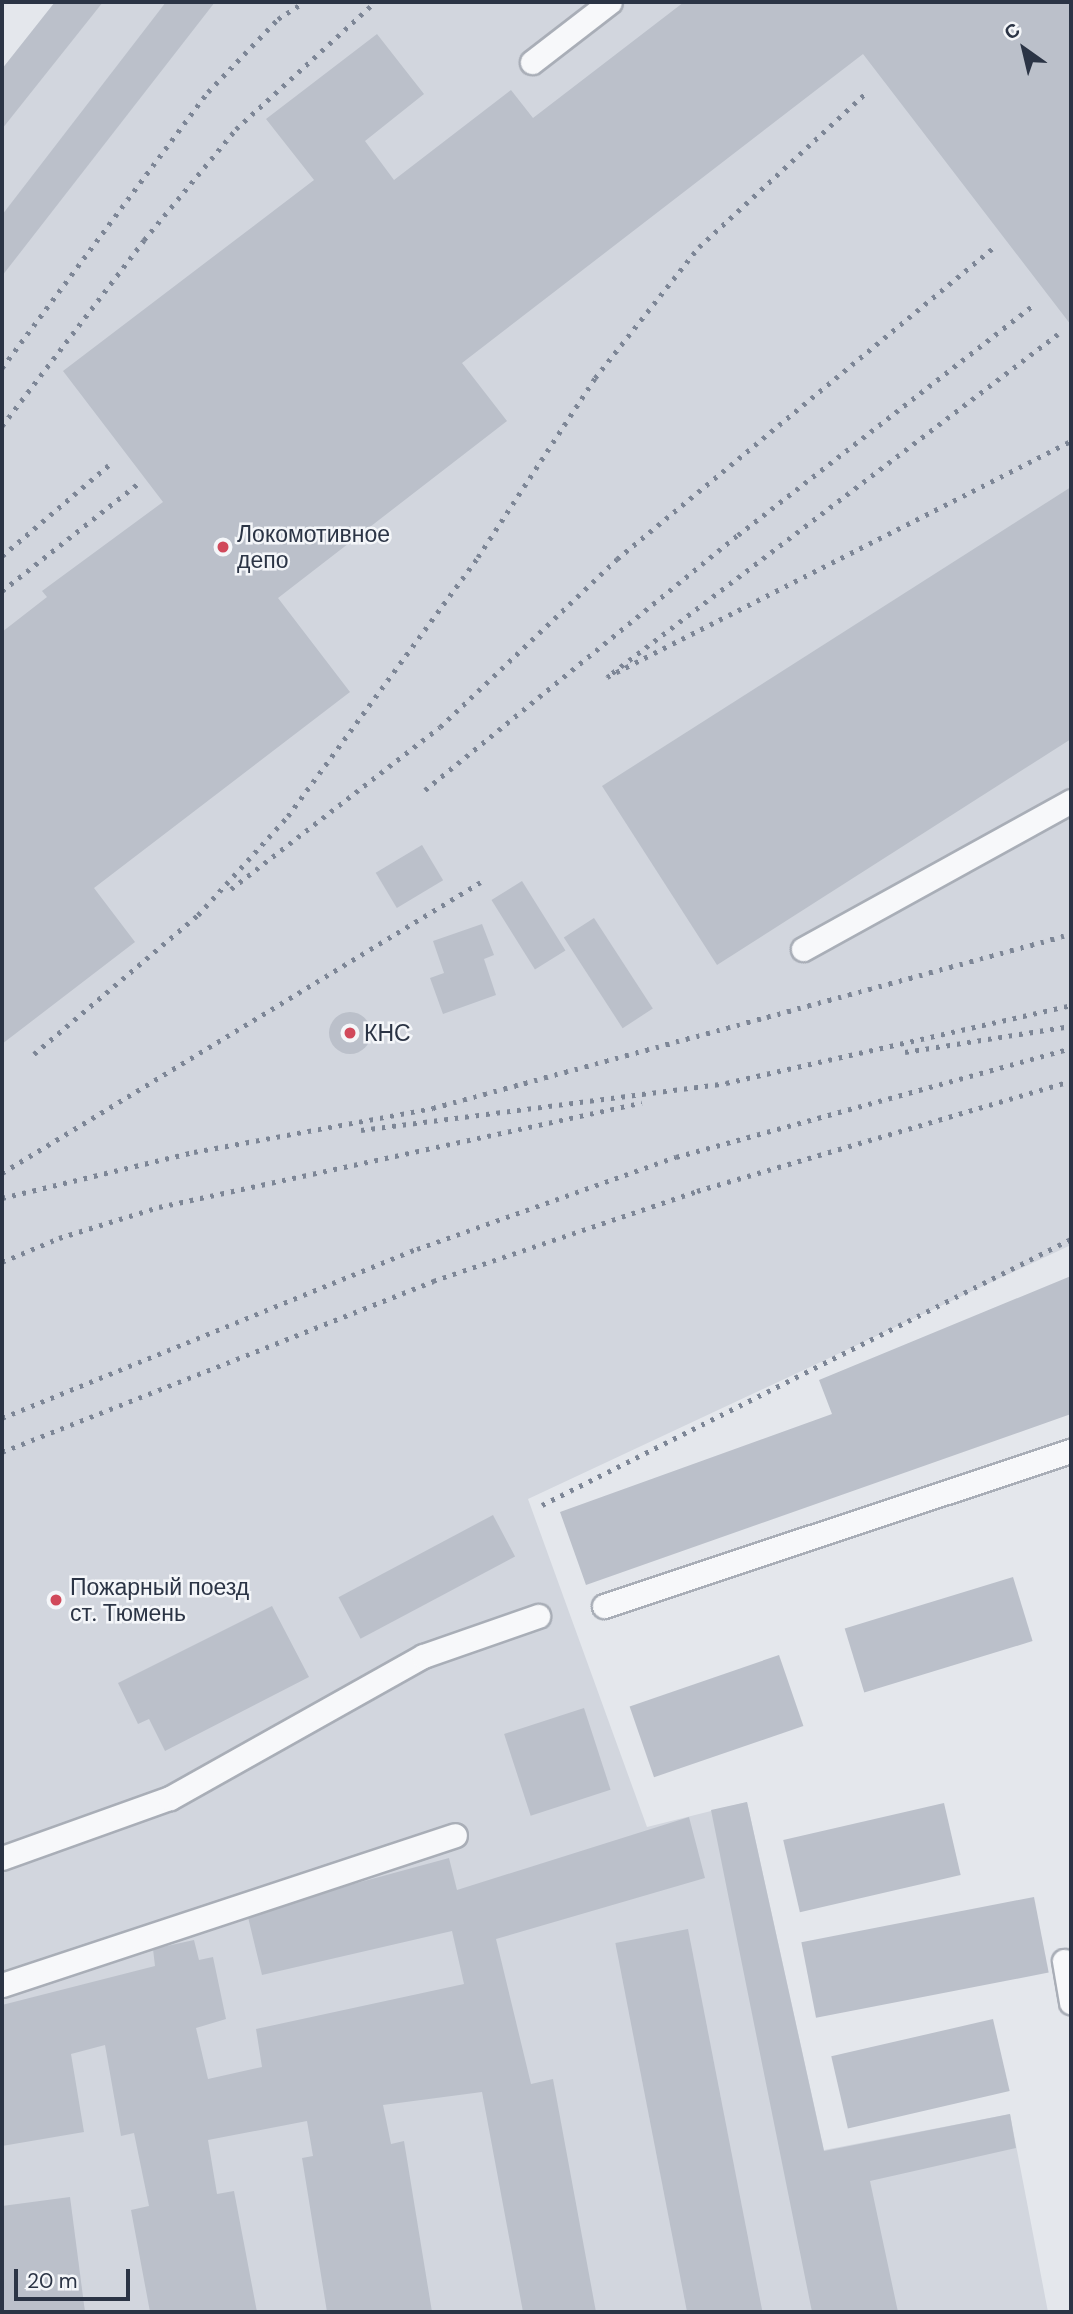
<!DOCTYPE html>
<meta charset="utf-8">
<style>
body{margin:0}
#map{position:relative;width:1073px;height:2314px;overflow:hidden;background:#e4e7ec;font-family:"DM Sans",sans-serif}
div>[style]{position:absolute}
[style*='--x']{left:calc(var(--x)*1px);top:calc(var(--y)*1px);width:calc(var(--w)*1px);rotate:calc(var(--a)*1deg)}
.built>*{inset:0;background:#d2d6de}
.building>*{inset:0;background:#bbc0ca;transform-origin:0 0}
.round{border-radius:50%}
.roads{filter:drop-shadow(2px 0 #a9aeb7) drop-shadow(-2px 0 #a9aeb7) drop-shadow(0 2px #a9aeb7) drop-shadow(0 -2px #a9aeb7)}
.service>*{height:23px;margin:-11.5px;padding:0 11.5px;transform-origin:11.5px;border-radius:11.5px;background:#f7f8fa}
.rail>*{height:5px;margin-top:-2.5px;transform-origin:0;background:repeating-linear-gradient(90deg,#7d8696 0 3.5px,transparent 0 10.5px)}
.dots>*{width:19px;height:19px;translate:-50% -50%;box-sizing:border-box;border:4px solid #f4f6f9;border-radius:50%}
span{translate:-50% -50%;white-space:nowrap;text-align:center;line-height:1.15;-webkit-text-stroke:5px #f4f6f9;paint-order:stroke}
.poi-label{font-size:23px;color:#2b3445}
.left{translate:0 -50%;text-align:left}
.frame{position:absolute;inset:0;border:4px solid #2b3445;pointer-events:none}
.north{position:absolute;left:989px;top:14px;width:70px;height:70px;-webkit-text-stroke:5px #f4f6f9;paint-order:stroke;rotate:326deg;font-size:19px;font-weight:700;line-height:28px;text-align:center;color:#2b3445}
.north::after{content:'';display:block;margin:auto;width:24px;height:32px;background:#2b3445;clip-path:polygon(50% 0,100% 100%,50% 72%,0 100%)}
.scale{position:absolute;left:14px;top:2269px;width:116px;height:32px;box-sizing:border-box;border:4px solid #2b3445;border-top:0;padding-left:9px;font-size:21px;line-height:24px;white-space:nowrap;color:#2b3445;-webkit-text-stroke:5px #f4f6f9;paint-order:stroke}
</style>
<div id="map">
<div class="built">
<i style="clip-path:polygon(55px 2px,1071px 2px,1071px 1245px,528px 1499px,647px 1827px,747px 1802px,824px 2150px,1010px 2114px,1048px 2312px,2px 2312px,2px 69px)"></i>
</div>
<div class="building">
<i style="clip-path:polygon(55px 2px,103px 2px,2px 129px,2px 69px)"></i>
<i style="clip-path:polygon(166px 2px,215px 2px,2px 276px,2px 215px)"></i>
<i style="clip-path:polygon(684px 2px,1071px 2px,1071px 325px,863px 54px,462px 363px,507px 421px,278px 598px,350px 692px,94px 888px,135px 942px,2px 1044px,2px 632px,47px 597px,42px 591px,163px 502px,63px 371px,314px 180px,266px 119px,377px 34px,424px 94px,365px 141px,394px 180px,511px 90px,533px 118px)"></i>
<i style="clip-path:polygon(1071px 487px,1071px 739px,717px 965px,602px 786px)"></i>
<i style="left:422px;top:845px;width:41px;height:54px;rotate:59deg"></i>
<i style="left:522px;top:881px;width:82px;height:36px;rotate:58deg"></i>
<i style="left:594px;top:918px;width:108px;height:36px;rotate:57deg"></i>
<i style="clip-path:polygon(482px 924px,494px 955px,484px 959px,496px 995px,443px 1014px,430px 978px,444px 973px,433px 941px)"></i>
<i class="round" style="left:329px;top:1012px;width:42px;height:42px"></i>
<i style="clip-path:polygon(1071px 1276px,1071px 1414px,586px 1585px,560px 1512px,832px 1414px,819px 1380px)"></i>
<i style="left:493px;top:1515px;width:47px;height:175px;rotate:62deg"></i>
<i style="left:1013px;top:1577px;width:67px;height:176px;rotate:73deg"></i>
<i style="clip-path:polygon(272px 1606px,309px 1677px,165px 1751px,149px 1719px,138px 1724px,118px 1683px)"></i>
<i style="left:779px;top:1655px;width:75px;height:158px;rotate:71deg"></i>
<i style="left:584px;top:1708px;width:86px;height:84px;rotate:72deg"></i>
<i style="clip-path:polygon(747px 1802px,824px 2151px,1010px 2114px,1016px 2148px,870px 2181px,898px 2312px,812px 2312px,711px 1810px)"></i>
<i style="left:944px;top:1803px;width:74px;height:165px;rotate:77deg"></i>
<i style="clip-path:polygon(689px 1817px,705px 1878px,496px 1939px,531px 2084px,553px 2079px,596px 2312px,523px 2312px,482px 2092px,383px 2105px,391px 2144px,404px 2141px,432px 2312px,327px 2312px,302px 2158px,313px 2156px,307px 2121px,208px 2140px,217px 2194px,234px 2191px,257px 2312px,150px 2312px,131px 2210px,149px 2206px,134px 2133px,121px 2136px,105px 2045px,71px 2054px,84px 2132px,2px 2146px,2px 2005px,155px 1966px,153px 1949px,194px 1940px,199px 1960px,213px 1957px,226px 2019px,196px 2028px,208px 2079px,262px 2067px,256px 2029px,464px 1984px,452px 1931px,262px 1975px,247px 1913px,449px 1858px,457px 1890px)"></i>
<i style="left:1034px;top:1897px;width:77px;height:237px;rotate:79deg"></i>
<i style="left:688px;top:1929px;width:390px;height:74px;rotate:79deg"></i>
<i style="left:993px;top:2019px;width:74px;height:166px;rotate:77deg"></i>
<i style="clip-path:polygon(70px 2197px,85px 2312px,2px 2312px,2px 2206px)"></i>
</div>
<div class="roads">
<div class="service">
<i style="--x:532;--y:62;--w:98;--a:-37.6"></i>
<i style="--x:803;--y:949;--w:306;--a:-28.9"></i>
<i style="--x:604;--y:1606;--w:492;--a:-18.4"></i>
<i style="--x:2;--y:1858;--w:178;--a:-19.7"></i>
<i style="--x:170;--y:1798;--w:290;--a:-29.3"></i>
<i style="--x:423;--y:1656;--w:122;--a:-19.2"></i>
<i style="--x:1064;--y:1961;--w:42;--a:80.3"></i>
<i style="--x:2;--y:1985;--w:477;--a:-18.3"></i>
</div>
</div>
<div class="rail">
<i style="--x:1058;--y:334;--w:567;--a:142.75"></i>
<i style="--x:607;--y:677;--w:521;--a:-26.96"></i>
<i style="--x:2;--y:368;--w:344;--a:-53.3"></i>
<i style="--x:208;--y:92;--w:101;--a:-46.2"></i>
<i style="--x:278;--y:19;--w:31;--a:-33"></i>
<i style="--x:2;--y:426;--w:234;--a:-52.6"></i>
<i style="--x:144;--y:240;--w:144;--a:-50.3"></i>
<i style="--x:236;--y:129;--w:188;--a:-42.4"></i>
<i style="--x:2;--y:556;--w:140;--a:-40.4"></i>
<i style="--x:2;--y:591;--w:176;--a:-38.3"></i>
<i style="--x:425;--y:790;--w:404;--a:-39.2"></i>
<i style="--x:738;--y:535;--w:376;--a:-37.9"></i>
<i style="--x:231;--y:889;--w:264;--a:-37.8"></i>
<i style="--x:440;--y:727;--w:244;--a:-43.5"></i>
<i style="--x:617;--y:559;--w:487;--a:-39.6"></i>
<i style="--x:905;--y:1052;--w:168;--a:-8.9"></i>
<i style="--x:34;--y:1054;--w:215;--a:-40.3"></i>
<i style="--x:198;--y:915;--w:134;--a:-47.7"></i>
<i style="--x:288;--y:816;--w:321;--a:-53.7"></i>
<i style="--x:478;--y:557;--w:214;--a:-56.8"></i>
<i style="--x:595;--y:378;--w:167;--a:-51.6"></i>
<i style="--x:699;--y:247;--w:230;--a:-42.7"></i>
<i style="--x:361;--y:1130;--w:368;--a:-7.3"></i>
<i style="--x:726;--y:1083;--w:354;--a:-12.7"></i>
<i style="--x:2;--y:1173;--w:560;--a:-31.28"></i>
<i style="--x:2;--y:1198;--w:197;--a:-13.5"></i>
<i style="--x:194;--y:1152;--w:243;--a:-10.4"></i>
<i style="--x:433;--y:1108;--w:661;--a:-15.26"></i>
<i style="--x:2;--y:1262;--w:62;--a:-22.8"></i>
<i style="--x:59;--y:1238;--w:105;--a:-17.2"></i>
<i style="--x:159;--y:1207;--w:494;--a:-12.2"></i>
<i style="--x:2;--y:1418;--w:448;--a:-22.2"></i>
<i style="--x:417;--y:1249;--w:275;--a:-19.6"></i>
<i style="--x:676;--y:1157;--w:410;--a:-15.4"></i>
<i style="--x:2;--y:1452;--w:464;--a:-21.6"></i>
<i style="--x:433;--y:1281;--w:279;--a:-18.8"></i>
<i style="--x:697;--y:1191;--w:390;--a:-16.4"></i>
<i style="--x:542;--y:1505;--w:592;--a:-26.69"></i>
</div>
<div class="dots">
<i style="left:223px;top:547px;background:#d1495b"></i>
<i style="left:350px;top:1033px;background:#d1495b"></i>
<i style="left:56px;top:1600px;background:#d1495b"></i>
</div>
<div class="poi-label">
<span class="left" style="left:237px;top:547px">Локомотивное<br>депо</span>
<span class="left" style="left:364px;top:1033px">КНС</span>
<span class="left" style="left:70px;top:1600px">Пожарный поезд<br>ст. Тюмень</span>
</div>
<div class="frame"></div>
<div class="north">С</div>
<div class="scale">20 m</div>
</div>
